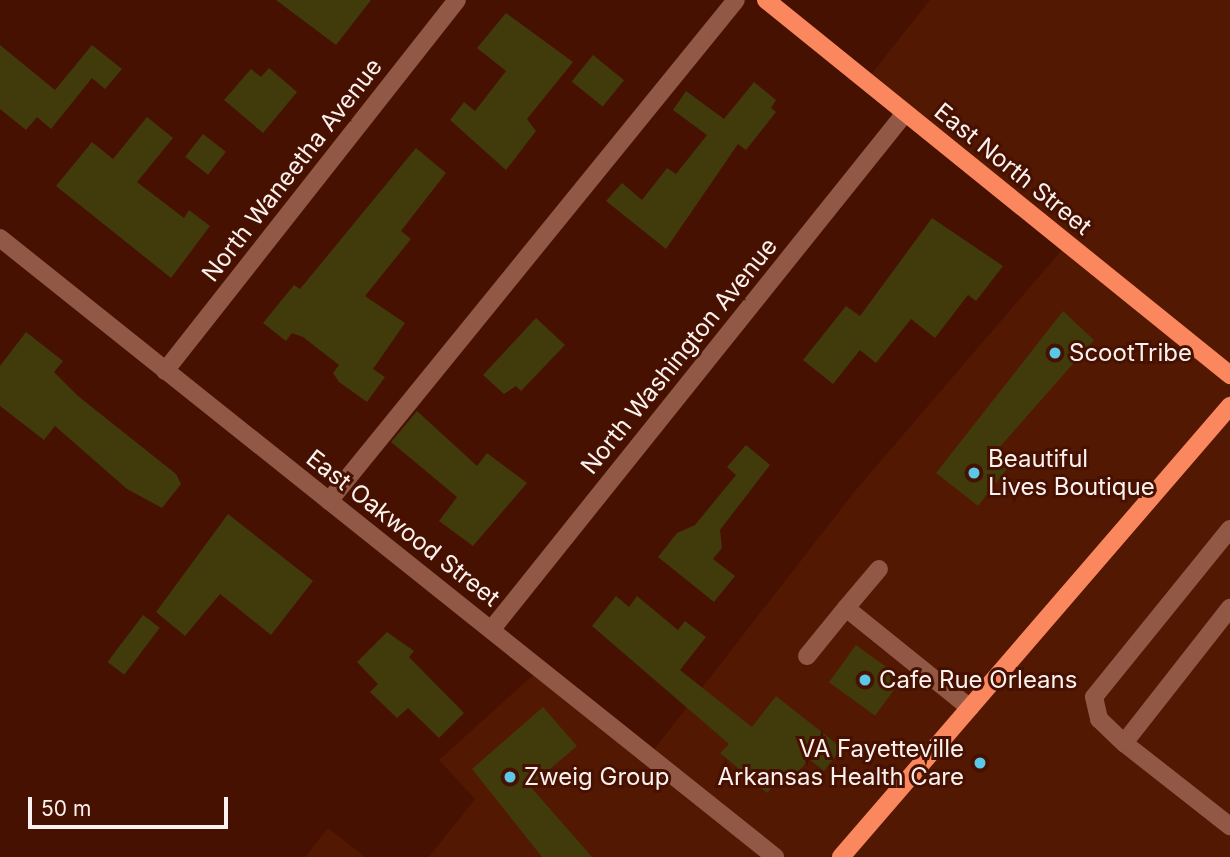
<!DOCTYPE html>
<style>
body{margin:0}
#map{position:relative;width:1230px;height:857px;overflow:hidden;background:#461100;font-family:Inter,sans-serif}
div>[style]{position:absolute}
[style*='--x']{left:calc(var(--x)*1px);top:calc(var(--y)*1px);width:calc(var(--w)*1px);rotate:calc(var(--a)*1deg)}
.built>*{inset:0;background:#531802}
.building>*{inset:0;background:#413a0b;transform-origin:0 0}
.minor>*{height:18px;margin:-9px;padding:0 9px;transform-origin:9px;border-radius:9px;background:#905845}
.major>*{height:18px;margin:-9px;padding:0 9px;transform-origin:9px;border-radius:9px;background:#fb875e}
.dots>*{width:19px;height:19px;translate:-50% -50%;box-sizing:border-box;border:4px solid #461100;border-radius:50%}
span{translate:-50% -50%;white-space:nowrap;text-align:center;line-height:1.15;-webkit-text-stroke:6px #461100;paint-order:stroke}
.street-label{font-size:24px;color:#fbf1ee}
.poi-label{font-size:24px;color:#fbf1ee}
.left{translate:0 -50%;text-align:left}
.right{translate:-100% -50%;text-align:right}
.scale{position:absolute;left:28px;top:797px;width:200px;height:32px;box-sizing:border-box;border:4px solid #fbf1ee;border-top:0;padding-left:9px;font-size:21px;line-height:24px;white-space:nowrap;color:#fbf1ee;-webkit-text-stroke:5px #461100;paint-order:stroke}
</style>
<div id="map">
<div class="built">
<i style="clip-path:polygon(930px 0,1230px 0,1230px 857px,429px 857px,475px 799px,439px 760px,540px 669px,649px 756px,855px 491px,1067px 244px,866px 81px)"></i>
<i style="clip-path:polygon(328px 828px,365px 857px,305px 857px)"></i>
</div>
<div class="building">
<i style="clip-path:polygon(276px 0,371px 0,336px 45px)"></i>
<i style="clip-path:polygon(506px 13px,573px 62px,527px 119px,536px 131px,506px 170px,450px 120px,464px 102px,475px 111px,506px 71px,477px 48px)"></i>
<i style="clip-path:polygon(0 45px,55px 90px,92px 45px,122px 69px,105px 89px,92px 78px,51px 129px,37px 117px,26px 130px,0 109px)"></i>
<i style="left:593px;top:55px;width:40px;height:34px;rotate:39deg"></i>
<i style="clip-path:polygon(269px 68px,297px 92px,263px 133px,224px 100px,251px 69px,261px 77px)"></i>
<i style="clip-path:polygon(754px 82px,776px 100px,771px 108px,776px 112px,746px 150px,738px 144px,666px 249px,606px 201px,622px 183px,642px 200px,667px 168px,676px 174px,707px 135px,673px 110px,686px 91px,724px 119px)"></i>
<i style="clip-path:polygon(147px 117px,173px 138px,137px 182px,184px 218px,189px 210px,210px 226px,171px 278px,56px 186px,92px 142px,113px 159px)"></i>
<i style="left:203px;top:134px;width:29px;height:29px;rotate:38deg"></i>
<i style="clip-path:polygon(416px 148px,446px 173px,401px 231px,411px 239px,365px 296px,405px 323px,373px 369px,385px 377px,367px 402px,339px 382px,333px 373px,339px 365px,303px 337px,292px 333px,286px 341px,263px 323px,294px 285px,300px 289px)"></i>
<i style="clip-path:polygon(932px 218px,1003px 266px,976px 301px,968px 295px,935px 338px,911px 319px,876px 363px,860px 350px,833px 384px,803px 360px,846px 306px,860px 316px)"></i>
<i style="clip-path:polygon(1063px 311px,1094px 340px,991px 457px,1007px 469px,978px 506px,936px 473px)"></i>
<i style="clip-path:polygon(536px 318px,565px 345px,521px 391px,516px 386px,504px 394px,483px 375px)"></i>
<i style="clip-path:polygon(26px 332px,63px 361px,54px 372px,78px 396px,176px 474px,181px 484px,162px 508px,127px 489px,55px 426px,44px 440px,0 406px,0 366px)"></i>
<i style="clip-path:polygon(417px 411px,477px 466px,487px 453px,527px 483px,473px 546px,439px 521px,457px 497px,391px 442px)"></i>
<i style="clip-path:polygon(746px 445px,770px 465px,720px 530px,722px 548px,713px 559px,735px 576px,714px 602px,658px 557px,677px 533px,695px 525px,736px 475px,727px 467px)"></i>
<i style="clip-path:polygon(228px 514px,313px 581px,271px 635px,220px 594px,185px 636px,156px 612px)"></i>
<i style="clip-path:polygon(616px 596px,629px 607px,637px 596px,678px 630px,685px 621px,706px 637px,680px 670px,752px 727px,776px 696px,842px 748px,824px 771px,809px 759px,792px 780px,780px 778px,767px 793px,720px 753px,729px 744px,592px 626px)"></i>
<i style="left:143px;top:615px;width:21px;height:59px;rotate:37deg"></i>
<i style="clip-path:polygon(387px 632px,414px 651px,409px 657px,464px 713px,439px 738px,408px 708px,397px 718px,370px 692px,378px 684px,357px 662px)"></i>
<i style="left:856px;top:645px;width:57px;height:46px;rotate:36deg"></i>
<i style="clip-path:polygon(543px 707px,577px 746px,530px 786px,592px 857px,542px 857px,472px 769px)"></i>
</div>
<div class="minor">
<i style="--x:0;--y:238;--w:992;--a:38.61"></i>
<i style="--x:165;--y:371;--w:472;--a:-51.8"></i>
<i style="--x:329;--y:501;--w:645;--a:-50.91"></i>
<i style="--x:1230;--y:529;--w:216;--a:129"></i>
<i style="--x:1094;--y:697;--w:23;--a:77"></i>
<i style="--x:1099;--y:719;--w:35;--a:44"></i>
<i style="--x:1124;--y:743;--w:135;--a:38.1"></i>
<i style="--x:846;--y:608;--w:51;--a:-49.8"></i>
<i style="--x:491;--y:630;--w:662;--a:-51.31"></i>
<i style="--x:807;--y:656;--w:62;--a:-50.9"></i>
<i style="--x:846;--y:608;--w:159;--a:38.9"></i>
<i style="--x:1124;--y:743;--w:172;--a:-51.9"></i>
</div>
<div class="major">
<i style="--x:766;--y:0;--w:597;--a:38.94"></i>
<i style="--x:841;--y:857;--w:596;--a:-49.22"></i>
</div>
<div class="dots">
<i style="left:1055px;top:353px;background:#5bc8e7"></i>
<i style="left:974px;top:473px;background:#5bc8e7"></i>
<i style="left:865px;top:680px;background:#5bc8e7"></i>
<i style="left:980px;top:763px;background:#5bc8e7"></i>
<i style="left:510px;top:777px;background:#5bc8e7"></i>
</div>
<div class="street-label">
<span style="left:1013px;top:169px;rotate:39deg">East North Street</span>
<span style="left:292px;top:170px;rotate:-52deg">North Waneetha Avenue</span>
<span style="left:679px;top:356px;rotate:-51deg">North Washington Avenue</span>
<span style="left:403px;top:528px;rotate:38deg">East Oakwood Street</span>
</div>
<div class="poi-label">
<span class="left" style="left:1069px;top:353px">ScootTribe</span>
<span class="left" style="left:988px;top:473px">Beautiful<br>Lives Boutique</span>
<span class="left" style="left:879px;top:680px">Cafe Rue Orleans</span>
<span class="right" style="left:964px;top:763px">VA Fayetteville<br>Arkansas Health Care</span>
<span class="left" style="left:524px;top:777px">Zweig Group</span>
</div>
<div class="scale">50 m</div>
</div>
